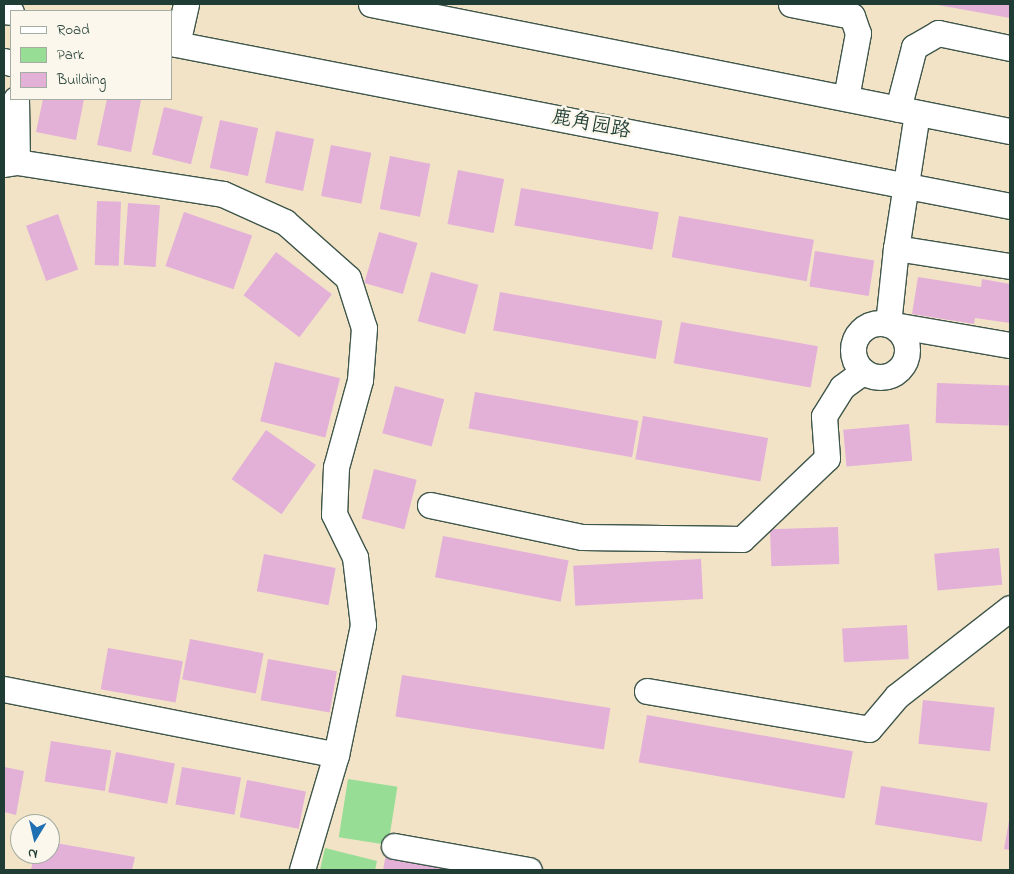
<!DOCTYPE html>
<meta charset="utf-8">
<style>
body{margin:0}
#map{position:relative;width:1014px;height:874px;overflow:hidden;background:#f2e3c7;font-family:"Indie Flower","LXGW WenKai TC",sans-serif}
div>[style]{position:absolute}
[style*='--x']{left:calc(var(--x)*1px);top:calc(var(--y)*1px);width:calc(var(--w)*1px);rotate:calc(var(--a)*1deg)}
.green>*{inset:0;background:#97dd96;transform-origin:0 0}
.building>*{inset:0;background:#e3b0d8;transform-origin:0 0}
.roads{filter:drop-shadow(1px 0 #3f564a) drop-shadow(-1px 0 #3f564a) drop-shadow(0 1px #3f564a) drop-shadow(0 -1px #3f564a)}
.minor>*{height:25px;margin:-12.5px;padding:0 12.5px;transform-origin:12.5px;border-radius:12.5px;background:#fff}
.minor>.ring{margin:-12.5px;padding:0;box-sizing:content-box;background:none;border:25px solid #fff;border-radius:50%}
span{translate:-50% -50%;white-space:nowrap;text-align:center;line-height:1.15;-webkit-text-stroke:5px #fbf7ec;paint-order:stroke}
.street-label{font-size:20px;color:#1f3d34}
.frame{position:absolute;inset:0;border:5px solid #1f3d34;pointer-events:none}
.legend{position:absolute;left:10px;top:10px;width:162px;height:90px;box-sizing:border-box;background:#fbf7ec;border:1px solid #a3ada2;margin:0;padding:6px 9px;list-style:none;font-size:15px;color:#1f3d34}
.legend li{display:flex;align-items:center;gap:10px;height:25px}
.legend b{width:25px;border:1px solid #a3ada2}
.north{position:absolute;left:10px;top:814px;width:50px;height:50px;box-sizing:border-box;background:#fbf7ec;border:1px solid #a3ada2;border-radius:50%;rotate:189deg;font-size:14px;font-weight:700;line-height:20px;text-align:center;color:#1f3d34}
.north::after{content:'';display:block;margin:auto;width:18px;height:22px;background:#1f6fb2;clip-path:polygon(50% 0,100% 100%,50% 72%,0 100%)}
</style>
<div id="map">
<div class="green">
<i style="left:348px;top:779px;width:50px;height:59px;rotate:9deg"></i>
<i style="clip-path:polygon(325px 848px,377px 861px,375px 870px,320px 870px)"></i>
</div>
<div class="building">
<i style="clip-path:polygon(938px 4px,1010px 4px,1010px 18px,938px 5px)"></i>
<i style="clip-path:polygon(43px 99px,84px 99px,76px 140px,36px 132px)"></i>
<i style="clip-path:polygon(107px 99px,141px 100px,131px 152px,97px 145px)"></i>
<i style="left:164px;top:107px;width:40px;height:49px;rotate:14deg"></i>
<i style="left:220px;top:120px;width:39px;height:49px;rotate:12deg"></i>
<i style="left:276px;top:131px;width:39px;height:53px;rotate:12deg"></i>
<i style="left:331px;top:145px;width:41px;height:52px;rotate:11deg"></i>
<i style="left:390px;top:156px;width:41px;height:54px;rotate:11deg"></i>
<i style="left:458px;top:170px;width:47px;height:55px;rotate:11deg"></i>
<i style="left:521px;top:188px;width:140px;height:38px;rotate:10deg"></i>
<i style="left:97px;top:201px;width:24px;height:64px;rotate:2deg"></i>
<i style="left:128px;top:203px;width:32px;height:62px;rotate:4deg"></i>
<i style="left:184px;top:212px;width:72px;height:57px;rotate:19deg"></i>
<i style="left:58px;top:214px;width:59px;height:34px;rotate:70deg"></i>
<i style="left:679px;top:216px;width:137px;height:42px;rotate:10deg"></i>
<i style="left:379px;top:232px;width:40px;height:53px;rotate:16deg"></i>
<i style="left:815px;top:251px;width:60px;height:36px;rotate:9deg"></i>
<i style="left:276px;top:252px;width:70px;height:54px;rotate:37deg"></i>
<i style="left:431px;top:272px;width:49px;height:51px;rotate:15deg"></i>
<i style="clip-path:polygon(918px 277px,981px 287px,982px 279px,1010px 284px,1010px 323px,975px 318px,974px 324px,912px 314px)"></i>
<i style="left:500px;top:292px;width:165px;height:39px;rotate:10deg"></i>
<i style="left:681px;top:322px;width:139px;height:42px;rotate:10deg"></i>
<i style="left:275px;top:362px;width:67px;height:61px;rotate:14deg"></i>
<i style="left:937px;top:383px;width:73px;height:40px;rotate:2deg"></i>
<i style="left:395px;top:386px;width:51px;height:49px;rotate:15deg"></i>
<i style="left:475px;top:392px;width:166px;height:37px;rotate:10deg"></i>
<i style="left:643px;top:416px;width:127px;height:44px;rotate:10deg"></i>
<i style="left:909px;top:424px;width:37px;height:66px;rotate:85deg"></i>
<i style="left:266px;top:430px;width:61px;height:60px;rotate:35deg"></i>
<i style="left:374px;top:469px;width:44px;height:51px;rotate:14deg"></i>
<i style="left:838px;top:527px;width:37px;height:68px;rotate:88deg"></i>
<i style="left:443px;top:536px;width:128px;height:42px;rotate:11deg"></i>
<i style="left:999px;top:548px;width:37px;height:65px;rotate:85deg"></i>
<i style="left:264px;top:554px;width:73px;height:38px;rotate:11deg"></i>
<i style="left:701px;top:559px;width:40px;height:128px;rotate:87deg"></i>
<i style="left:907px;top:625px;width:34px;height:65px;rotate:87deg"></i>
<i style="left:190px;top:639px;width:75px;height:41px;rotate:11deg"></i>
<i style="left:108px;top:648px;width:76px;height:42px;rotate:10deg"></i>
<i style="left:268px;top:659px;width:70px;height:42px;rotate:10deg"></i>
<i style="left:402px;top:675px;width:211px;height:42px;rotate:9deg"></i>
<i style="left:923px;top:700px;width:72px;height:44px;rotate:6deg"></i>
<i style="left:647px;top:715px;width:209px;height:48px;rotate:10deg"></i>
<i style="left:51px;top:741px;width:61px;height:41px;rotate:9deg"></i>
<i style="left:116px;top:752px;width:60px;height:41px;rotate:11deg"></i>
<i style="clip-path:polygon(4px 767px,24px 771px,16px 815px,4px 812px)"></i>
<i style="left:182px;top:767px;width:60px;height:38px;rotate:10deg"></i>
<i style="left:247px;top:780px;width:60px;height:38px;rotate:11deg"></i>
<i style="left:881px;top:786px;width:108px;height:39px;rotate:9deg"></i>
<i style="clip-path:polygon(1009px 821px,1010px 821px,1010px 850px,1004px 849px)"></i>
<i style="clip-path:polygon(50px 842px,135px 857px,132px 870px,31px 870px,34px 854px,50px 854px)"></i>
<i style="clip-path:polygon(386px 854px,476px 870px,383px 870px)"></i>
</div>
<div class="roads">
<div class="minor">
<i style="--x:371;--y:4;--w:651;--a:11.24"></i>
<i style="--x:791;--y:4;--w:62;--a:11.1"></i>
<i style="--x:852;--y:16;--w:18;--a:71"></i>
<i style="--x:858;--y:33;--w:66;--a:100.5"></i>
<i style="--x:4;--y:11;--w:7;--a:8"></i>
<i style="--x:171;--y:43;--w:855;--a:10.99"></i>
<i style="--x:177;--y:44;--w:41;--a:-77.3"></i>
<i style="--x:4;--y:61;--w:7;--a:16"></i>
<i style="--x:16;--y:99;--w:63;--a:89.1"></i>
<i style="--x:898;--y:109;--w:64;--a:-75.5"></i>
<i style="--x:914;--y:47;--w:28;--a:-30"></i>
<i style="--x:938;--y:33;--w:74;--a:11.8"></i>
<i style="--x:917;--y:113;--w:137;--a:98.8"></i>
<i style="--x:896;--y:248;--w:115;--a:9"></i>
<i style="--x:4;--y:164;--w:13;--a:-9"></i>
<i style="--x:17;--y:162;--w:208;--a:8.8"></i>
<i style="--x:223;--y:194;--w:68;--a:24.3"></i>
<i style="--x:285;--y:222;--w:84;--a:41.6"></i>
<i style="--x:348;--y:278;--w:52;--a:72.3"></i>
<i style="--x:364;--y:328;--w:52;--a:94.4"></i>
<i style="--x:360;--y:380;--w:90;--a:105.4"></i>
<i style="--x:336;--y:467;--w:47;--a:92.4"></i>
<i style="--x:334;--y:514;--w:48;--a:64"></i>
<i style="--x:355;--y:557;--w:68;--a:83.3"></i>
<i style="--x:363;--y:625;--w:133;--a:101.7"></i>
<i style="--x:896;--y:248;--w:76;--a:96"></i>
<i style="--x:888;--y:324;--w:124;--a:9.8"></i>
<i class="ring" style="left:853px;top:323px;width:29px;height:29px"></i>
<i style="--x:430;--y:505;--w:155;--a:11.9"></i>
<i style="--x:582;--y:537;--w:160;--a:0.7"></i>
<i style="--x:742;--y:539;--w:117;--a:-43.6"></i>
<i style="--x:827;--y:458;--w:42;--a:-94.1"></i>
<i style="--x:824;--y:416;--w:34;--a:-58"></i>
<i style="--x:842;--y:387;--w:26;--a:-36"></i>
<i style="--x:4;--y:689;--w:338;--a:11.2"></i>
<i style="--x:336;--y:755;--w:120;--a:106.5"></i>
<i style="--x:647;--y:691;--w:225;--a:9.7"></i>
<i style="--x:869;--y:729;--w:43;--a:-49.7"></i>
<i style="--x:897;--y:696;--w:143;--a:-37.9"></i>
<i style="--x:394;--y:846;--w:137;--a:10.1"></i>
</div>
</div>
<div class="street-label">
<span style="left:591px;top:125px;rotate:11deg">鹿角园路</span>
</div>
<div class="frame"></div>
<ul class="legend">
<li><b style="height:6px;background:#fff"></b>Road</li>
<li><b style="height:14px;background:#97dd96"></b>Park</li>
<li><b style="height:14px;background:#e3b0d8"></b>Building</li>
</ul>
<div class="north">N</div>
</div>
